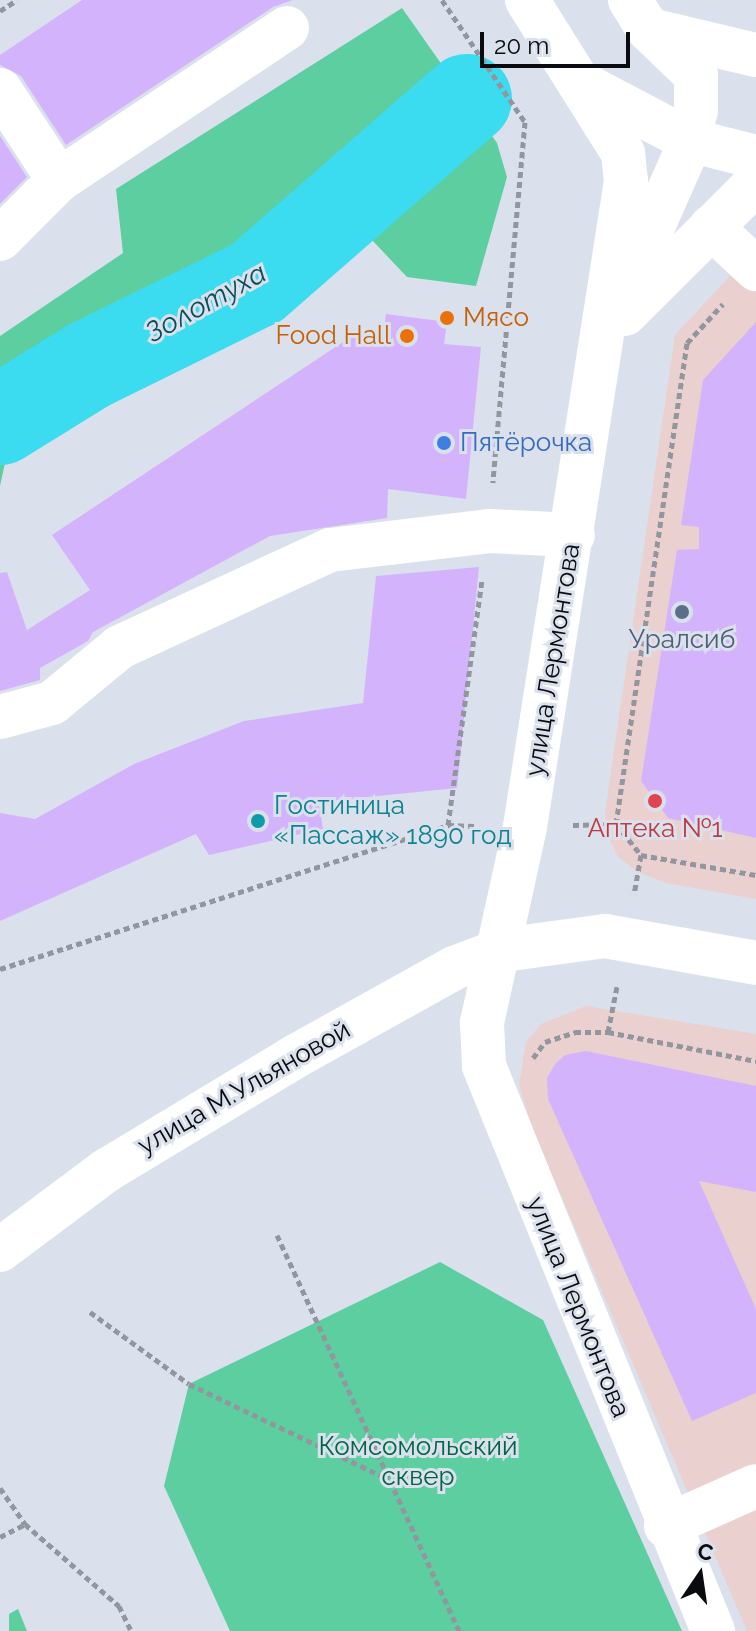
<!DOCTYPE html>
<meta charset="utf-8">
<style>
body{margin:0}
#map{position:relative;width:756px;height:1631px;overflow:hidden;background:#dbe1ec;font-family:Raleway,sans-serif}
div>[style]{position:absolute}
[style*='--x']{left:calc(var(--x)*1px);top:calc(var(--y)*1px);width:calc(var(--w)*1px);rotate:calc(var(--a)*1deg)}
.commercial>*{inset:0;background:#ead0ce}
.green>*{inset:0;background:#5ccea0}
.river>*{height:90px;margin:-45px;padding:0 45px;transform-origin:45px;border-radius:45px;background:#3bdbf0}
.building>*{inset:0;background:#d3b4fc}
.path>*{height:5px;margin-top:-2.5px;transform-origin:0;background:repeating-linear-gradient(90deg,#92969f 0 6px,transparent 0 10px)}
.minor>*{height:44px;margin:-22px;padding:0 22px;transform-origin:22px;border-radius:22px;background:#fff}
.dots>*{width:22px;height:22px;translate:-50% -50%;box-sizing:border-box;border:4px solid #dbe1ec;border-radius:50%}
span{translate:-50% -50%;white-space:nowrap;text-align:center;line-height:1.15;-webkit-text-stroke:6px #dbe1ec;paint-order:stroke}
.food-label{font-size:26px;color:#c56008}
.left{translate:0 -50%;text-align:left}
.right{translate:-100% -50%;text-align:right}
.shop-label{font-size:26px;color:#366cbe}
.service-label{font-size:26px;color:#4e5e75}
.street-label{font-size:26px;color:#090b0f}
.culture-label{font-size:26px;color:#0d838f}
.health-label{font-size:26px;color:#be3a42}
.park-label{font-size:26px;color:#006547}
.water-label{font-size:28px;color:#094e57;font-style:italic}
.north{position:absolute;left:660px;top:1535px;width:80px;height:80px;-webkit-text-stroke:6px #dbe1ec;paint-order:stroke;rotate:13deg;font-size:22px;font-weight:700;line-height:32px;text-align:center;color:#090b0f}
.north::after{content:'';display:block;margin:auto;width:28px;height:36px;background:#090b0f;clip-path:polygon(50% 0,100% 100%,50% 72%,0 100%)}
.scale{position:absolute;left:480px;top:32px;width:150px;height:36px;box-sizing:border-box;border:4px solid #090b0f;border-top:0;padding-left:10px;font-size:24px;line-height:28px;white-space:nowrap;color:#090b0f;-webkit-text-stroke:6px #dbe1ec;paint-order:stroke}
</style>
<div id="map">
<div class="commercial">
<i style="clip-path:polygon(756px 248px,756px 899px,666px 883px,638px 872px,618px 857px,607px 835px,605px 812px,675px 335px)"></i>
<i style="clip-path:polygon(586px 1006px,756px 1034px,756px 1631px,747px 1631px,533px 1130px,519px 1085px,526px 1042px,541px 1024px)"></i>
</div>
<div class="green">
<i style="clip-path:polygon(402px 8px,497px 143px,507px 177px,476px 286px,407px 277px,371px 239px,301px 272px,6px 458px,0 486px,0 336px,123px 253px,116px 189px)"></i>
<i style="clip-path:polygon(440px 1262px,543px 1320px,682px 1631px,230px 1631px,164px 1486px,189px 1384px)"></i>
<i style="clip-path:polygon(18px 1609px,27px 1631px,9px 1631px,9px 1614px)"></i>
</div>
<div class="river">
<i style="--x:0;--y:420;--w:105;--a:-31.7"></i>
<i style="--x:89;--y:365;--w:186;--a:-26.2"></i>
<i style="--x:256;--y:283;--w:280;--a:-41.1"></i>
</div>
<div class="building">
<i style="clip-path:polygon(82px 0,293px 0,273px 7px,66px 145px,21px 76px,0 65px,0 55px)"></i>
<i style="clip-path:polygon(0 136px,27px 177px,0 204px)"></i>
<i style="clip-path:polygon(386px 314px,447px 322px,444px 344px,481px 347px,466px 499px,388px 489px,387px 518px,270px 536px,93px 632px,88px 641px,40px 668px,40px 680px,0 691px,0 573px,7px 572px,27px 630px,90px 590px,52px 535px,355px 334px,383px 338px)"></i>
<i style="clip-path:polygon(756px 322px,756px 838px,668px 818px,641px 781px,677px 550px,699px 549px,699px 527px,681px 525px,703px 380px)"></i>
<i style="clip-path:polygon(479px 567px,457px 788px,319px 802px,323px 829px,209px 855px,196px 834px,0 921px,0 813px,35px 819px,134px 764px,244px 721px,363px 703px,376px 576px)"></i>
<i style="clip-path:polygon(586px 1051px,756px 1086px,756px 1192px,699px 1181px,756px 1309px,756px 1393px,692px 1421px,548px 1099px,547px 1078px,555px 1064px,565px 1055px)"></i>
</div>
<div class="path">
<i style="--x:442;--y:0;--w:148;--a:55.8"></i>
<i style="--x:525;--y:122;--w:362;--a:95.1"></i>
<i style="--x:0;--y:11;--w:20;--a:-33"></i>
<i style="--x:616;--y:824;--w:486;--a:-81.6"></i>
<i style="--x:687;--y:343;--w:53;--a:-47.3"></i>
<i style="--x:448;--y:825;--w:27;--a:2"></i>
<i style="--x:573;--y:825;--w:43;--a:-1.3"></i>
<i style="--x:616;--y:824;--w:40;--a:51"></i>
<i style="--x:641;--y:855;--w:40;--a:100"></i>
<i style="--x:641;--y:855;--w:117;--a:9.9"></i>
<i style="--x:0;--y:969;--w:471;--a:-17.8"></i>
<i style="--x:448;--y:825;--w:246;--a:-82.1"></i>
<i style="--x:608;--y:1032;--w:47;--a:-78.9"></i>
<i style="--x:533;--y:1058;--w:20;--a:-53"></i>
<i style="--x:545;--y:1042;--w:32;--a:-18"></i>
<i style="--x:575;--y:1032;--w:33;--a:0"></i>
<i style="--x:608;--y:1032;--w:151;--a:11.1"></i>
<i style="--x:277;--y:1235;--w:436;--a:65.3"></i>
<i style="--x:90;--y:1312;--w:122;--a:36"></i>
<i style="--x:189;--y:1384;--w:221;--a:25.5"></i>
<i style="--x:0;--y:1488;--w:44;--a:55.2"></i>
<i style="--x:25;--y:1524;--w:125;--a:41.1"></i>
<i style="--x:119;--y:1606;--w:28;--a:64"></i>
<i style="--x:0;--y:1537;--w:28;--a:-27"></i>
</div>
<div class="minor">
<i style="--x:527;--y:0;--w:181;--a:57.9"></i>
<i style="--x:623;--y:153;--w:28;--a:84"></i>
<i style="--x:626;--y:181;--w:654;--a:98.89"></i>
<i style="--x:525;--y:827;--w:201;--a:102.4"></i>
<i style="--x:482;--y:1023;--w:43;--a:87.3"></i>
<i style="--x:484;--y:1066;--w:610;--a:67.94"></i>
<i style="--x:650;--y:30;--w:109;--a:13.3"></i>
<i style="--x:579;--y:82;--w:124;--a:27.8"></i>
<i style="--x:689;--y:140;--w:69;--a:14.2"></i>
<i style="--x:0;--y:90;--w:108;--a:56.8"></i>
<i style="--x:711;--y:227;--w:62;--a:43"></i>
<i style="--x:0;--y:239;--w:83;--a:-45"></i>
<i style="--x:59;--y:180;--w:274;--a:-33.7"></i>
<i style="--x:625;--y:290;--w:149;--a:-66.2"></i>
<i style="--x:685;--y:154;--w:45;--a:-76"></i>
<i style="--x:696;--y:110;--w:35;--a:-90"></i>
<i style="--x:696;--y:75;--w:66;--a:-136.2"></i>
<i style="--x:648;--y:29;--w:34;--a:-122"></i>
<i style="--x:625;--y:314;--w:185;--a:-45"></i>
<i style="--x:0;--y:717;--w:54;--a:-15.1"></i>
<i style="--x:52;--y:703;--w:88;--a:-39.5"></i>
<i style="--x:120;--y:647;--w:231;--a:-24.8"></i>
<i style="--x:330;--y:550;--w:160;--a:-6.8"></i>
<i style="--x:489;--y:531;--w:84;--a:2.7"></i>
<i style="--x:0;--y:1250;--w:134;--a:-36.8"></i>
<i style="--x:107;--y:1170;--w:221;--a:-31.1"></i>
<i style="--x:296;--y:1056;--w:181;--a:-29.1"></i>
<i style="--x:454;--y:968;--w:51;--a:-20.6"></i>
<i style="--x:502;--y:950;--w:104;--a:-7.7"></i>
<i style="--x:605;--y:936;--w:153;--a:10.1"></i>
<i style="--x:666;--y:1526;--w:98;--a:-24"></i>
</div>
<div class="dots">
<i style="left:447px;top:318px;background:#e8710a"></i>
<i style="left:407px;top:336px;background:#e8710a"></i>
<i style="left:444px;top:443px;background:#3f7fe0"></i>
<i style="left:682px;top:612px;background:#5c6f8a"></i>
<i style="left:655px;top:801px;background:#e0444e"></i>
<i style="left:258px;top:821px;background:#0f9aa8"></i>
</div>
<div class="food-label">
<span class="left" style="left:463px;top:318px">Мясо</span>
<span class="right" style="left:391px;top:336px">Food Hall</span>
</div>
<div class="shop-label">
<span class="left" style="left:460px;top:443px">Пятёрочка</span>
</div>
<div class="service-label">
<span style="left:682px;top:640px">Уралсиб</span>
</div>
<div class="street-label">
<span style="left:553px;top:660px;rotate:-81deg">улица Лермонтова</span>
<span style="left:244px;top:1088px;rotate:-30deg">улица М.Ульяновой</span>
<span style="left:578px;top:1307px;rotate:68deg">улица Лермонтова</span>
</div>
<div class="culture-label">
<span class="left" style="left:274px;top:821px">Гостиница<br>«Пассаж» 1890 год</span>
</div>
<div class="health-label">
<span style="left:655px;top:829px">Аптека №1</span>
</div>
<div class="park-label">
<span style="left:418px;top:1462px">Комсомольский<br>сквер</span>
</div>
<div class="water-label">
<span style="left:206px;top:303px;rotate:-29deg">Золотуха</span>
</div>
<div class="north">С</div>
<div class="scale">20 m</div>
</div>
